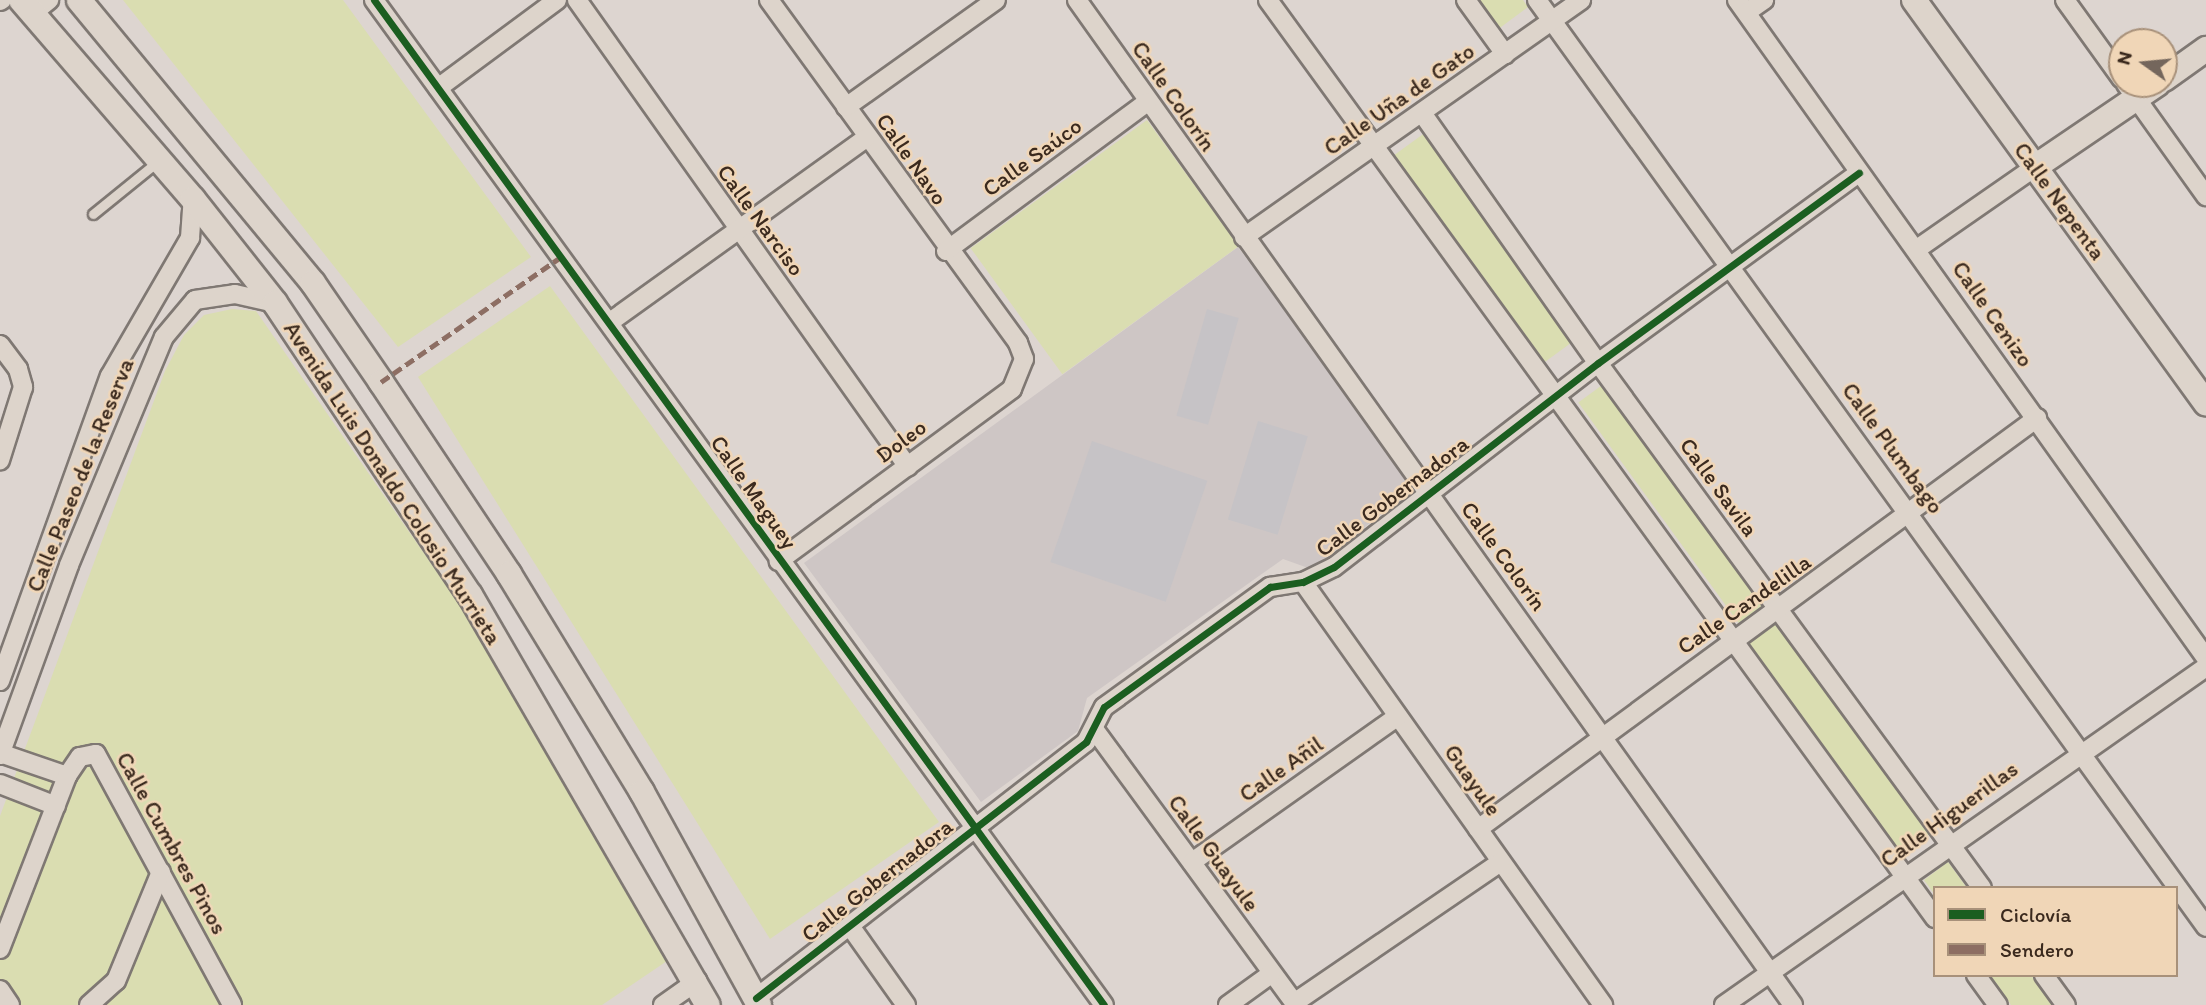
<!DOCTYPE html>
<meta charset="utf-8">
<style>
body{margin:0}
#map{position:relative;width:2206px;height:1005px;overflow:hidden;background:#ddd5d0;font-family:Itim,sans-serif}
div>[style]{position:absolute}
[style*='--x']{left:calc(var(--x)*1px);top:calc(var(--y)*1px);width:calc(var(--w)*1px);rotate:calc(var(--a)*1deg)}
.built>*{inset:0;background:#cec6c5}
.green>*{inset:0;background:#daddb1;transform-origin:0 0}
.building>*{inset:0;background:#c6c3c6;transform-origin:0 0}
.roads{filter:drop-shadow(2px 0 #7f7873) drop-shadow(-2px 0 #7f7873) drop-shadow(0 2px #7f7873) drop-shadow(0 -2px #7f7873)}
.lane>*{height:9px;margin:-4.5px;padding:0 4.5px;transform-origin:4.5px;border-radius:4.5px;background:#ddd4cb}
.street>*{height:18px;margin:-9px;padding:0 9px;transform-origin:9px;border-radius:9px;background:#ddd4cb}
.secondary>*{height:24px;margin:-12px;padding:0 12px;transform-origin:12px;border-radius:12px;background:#ddd4cb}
.quiet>*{height:5px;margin-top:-2.5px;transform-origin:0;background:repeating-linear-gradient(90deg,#8d6e63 0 10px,transparent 0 15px)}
.cycleway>*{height:7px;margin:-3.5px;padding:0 3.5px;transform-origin:3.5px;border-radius:3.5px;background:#1b5e20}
span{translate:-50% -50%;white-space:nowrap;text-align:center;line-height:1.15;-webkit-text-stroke:5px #f0d6b7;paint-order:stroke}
.street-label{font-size:23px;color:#3b2a1e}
.legend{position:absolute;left:1933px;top:886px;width:245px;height:91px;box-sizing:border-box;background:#f0d6b7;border:2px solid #a8917a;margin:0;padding:9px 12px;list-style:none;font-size:21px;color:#3b2a1e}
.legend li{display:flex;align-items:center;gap:14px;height:35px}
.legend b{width:35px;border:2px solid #a8917a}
.north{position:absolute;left:2108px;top:28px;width:70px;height:70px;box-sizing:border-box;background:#f0d6b7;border:2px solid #a8917a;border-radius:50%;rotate:285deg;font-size:19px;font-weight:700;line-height:28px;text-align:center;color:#3b2a1e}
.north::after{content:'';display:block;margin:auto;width:24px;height:32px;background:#74665c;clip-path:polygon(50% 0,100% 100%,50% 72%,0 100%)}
</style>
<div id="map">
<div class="built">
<i style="clip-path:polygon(1238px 247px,1415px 488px,1311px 569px,1283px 559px,1087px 698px,1078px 731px,981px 802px,804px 563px)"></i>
</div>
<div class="green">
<i style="clip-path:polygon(123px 0,343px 0,531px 257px,398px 347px)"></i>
<i style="clip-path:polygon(1476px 0,1523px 0,1528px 7px,1497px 30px)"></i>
<i style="left:1147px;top:120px;width:156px;height:218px;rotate:54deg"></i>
<i style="left:1426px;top:132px;width:256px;height:40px;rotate:54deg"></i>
<i style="clip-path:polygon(550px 286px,939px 822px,770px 939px,418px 377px)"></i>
<i style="clip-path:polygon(232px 309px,256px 311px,480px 634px,667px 961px,602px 1005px,0 1005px,0 816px,165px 371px,184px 335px,204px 315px)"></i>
<i style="left:1605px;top:383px;width:273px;height:33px;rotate:54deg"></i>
<i style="left:1777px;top:621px;width:262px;height:36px;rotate:54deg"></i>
<i style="clip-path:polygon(1948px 862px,1967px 888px,1935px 888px,1935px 895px,1924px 880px)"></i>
<i style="clip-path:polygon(1990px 975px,2031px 975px,2052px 1005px,2011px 1005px)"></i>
</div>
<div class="building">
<i style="left:1207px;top:309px;width:33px;height:111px;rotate:16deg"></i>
<i style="left:1258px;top:421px;width:52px;height:103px;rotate:17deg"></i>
<i style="left:1092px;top:441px;width:122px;height:128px;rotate:19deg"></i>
</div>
<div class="roads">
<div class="lane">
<i style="--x:93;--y:214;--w:82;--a:-39.1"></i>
</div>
<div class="street">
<i style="--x:374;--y:0;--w:1242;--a:54.01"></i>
<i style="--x:577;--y:0;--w:572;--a:54.67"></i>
<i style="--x:769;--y:0;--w:424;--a:54"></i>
<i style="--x:1018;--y:343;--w:17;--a:69"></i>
<i style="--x:1024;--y:359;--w:32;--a:112"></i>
<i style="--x:1012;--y:389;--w:290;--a:143.6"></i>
<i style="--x:1077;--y:0;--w:1234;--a:54.53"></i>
<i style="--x:1268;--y:0;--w:1135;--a:54"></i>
<i style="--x:1466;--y:0;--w:67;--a:54.2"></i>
<i style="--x:1537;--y:0;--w:1143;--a:54.18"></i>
<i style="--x:1737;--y:0;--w:808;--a:54.52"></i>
<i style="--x:2065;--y:0;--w:97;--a:54.2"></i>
<i style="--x:0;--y:1;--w:2;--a:-27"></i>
<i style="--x:1747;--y:12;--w:21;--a:-35"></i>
<i style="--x:33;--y:13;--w:21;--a:-39"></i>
<i style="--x:2126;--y:84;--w:138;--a:54.5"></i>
<i style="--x:438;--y:88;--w:148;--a:-36.5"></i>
<i style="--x:846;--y:107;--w:184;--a:-35.5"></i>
<i style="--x:1422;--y:113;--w:306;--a:54.9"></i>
<i style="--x:1598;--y:363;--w:650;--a:53.82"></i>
<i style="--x:1244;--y:237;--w:412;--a:-35.1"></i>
<i style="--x:1917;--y:249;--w:144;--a:-34.8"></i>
<i style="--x:946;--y:251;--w:250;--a:-36.5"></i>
<i style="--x:610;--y:322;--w:315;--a:-35.7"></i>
<i style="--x:0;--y:345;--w:30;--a:53"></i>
<i style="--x:18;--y:369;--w:19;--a:74"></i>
<i style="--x:23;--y:387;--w:77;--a:107.5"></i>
<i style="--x:1303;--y:582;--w:519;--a:54.65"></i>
<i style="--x:0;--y:681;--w:324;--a:-70.2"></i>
<i style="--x:110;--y:376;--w:160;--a:-59.9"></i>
<i style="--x:190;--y:238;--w:39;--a:-86"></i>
<i style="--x:1094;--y:729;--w:342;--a:53.8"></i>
<i style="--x:0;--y:753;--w:71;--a:18.9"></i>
<i style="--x:0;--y:755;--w:202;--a:-70"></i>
<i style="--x:69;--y:565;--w:247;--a:-67.4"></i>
<i style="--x:164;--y:337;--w:48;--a:-50"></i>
<i style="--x:195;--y:300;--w:40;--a:-8.5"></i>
<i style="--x:235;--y:294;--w:41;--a:12.7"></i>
<i style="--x:0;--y:784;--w:60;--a:21.4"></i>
<i style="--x:1478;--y:829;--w:694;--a:-36.32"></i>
<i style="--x:1192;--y:862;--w:252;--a:-35.3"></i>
<i style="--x:850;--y:926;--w:97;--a:54.7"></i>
<i style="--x:0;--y:949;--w:186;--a:-68.8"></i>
<i style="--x:67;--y:776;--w:23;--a:-56"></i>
<i style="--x:80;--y:757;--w:16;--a:-11"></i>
<i style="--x:96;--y:754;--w:285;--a:61.5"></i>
<i style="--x:1976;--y:975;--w:37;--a:54"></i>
<i style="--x:2044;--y:975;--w:37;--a:54"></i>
<i style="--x:0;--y:990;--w:18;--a:56"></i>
<i style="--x:756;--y:998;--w:418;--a:-37.8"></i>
<i style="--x:1086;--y:742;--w:39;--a:-63"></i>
<i style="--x:1104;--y:707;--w:205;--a:-35.9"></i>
<i style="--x:1270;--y:587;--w:33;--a:-9"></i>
<i style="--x:1303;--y:582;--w:34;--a:-26"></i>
<i style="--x:1334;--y:567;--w:334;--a:-37.7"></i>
<i style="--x:1598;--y:363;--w:323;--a:-36.1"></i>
<i style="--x:1294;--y:1003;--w:250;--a:-34.3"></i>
<i style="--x:89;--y:1005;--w:36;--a:-42"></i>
<i style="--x:116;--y:981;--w:118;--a:-67.6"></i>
<i style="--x:663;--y:1005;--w:42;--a:-35.2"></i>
<i style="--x:1228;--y:1005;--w:53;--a:-35.8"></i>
<i style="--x:1724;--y:1005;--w:589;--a:-35.04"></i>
</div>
<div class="secondary">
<i style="--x:21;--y:0;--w:263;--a:49.2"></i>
<i style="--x:193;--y:199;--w:132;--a:51.7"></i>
<i style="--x:275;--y:303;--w:351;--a:56.3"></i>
<i style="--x:470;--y:595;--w:474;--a:59.9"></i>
<i style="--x:79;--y:0;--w:367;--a:50.4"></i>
<i style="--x:313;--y:283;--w:120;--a:55.5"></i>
<i style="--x:381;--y:382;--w:231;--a:56.3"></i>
<i style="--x:509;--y:574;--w:255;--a:58.6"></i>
<i style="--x:642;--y:792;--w:243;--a:61.2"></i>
<i style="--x:1914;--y:0;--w:498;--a:54.1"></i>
<i style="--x:2164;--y:79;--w:52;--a:-35.5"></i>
<i style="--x:2035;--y:167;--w:148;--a:-34.2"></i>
</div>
</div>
<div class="quiet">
<i style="--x:381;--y:382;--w:221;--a:-34.8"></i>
</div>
<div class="cycleway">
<i style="--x:374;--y:0;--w:1242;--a:54.01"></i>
<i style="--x:756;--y:998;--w:418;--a:-37.8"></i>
<i style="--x:1086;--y:742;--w:39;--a:-63"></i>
<i style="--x:1104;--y:707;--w:205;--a:-35.9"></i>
<i style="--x:1270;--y:587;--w:33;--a:-9"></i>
<i style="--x:1303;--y:582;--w:34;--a:-26"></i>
<i style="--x:1334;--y:567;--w:334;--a:-37.7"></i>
<i style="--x:1598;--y:363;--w:323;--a:-36.1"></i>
</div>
<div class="street-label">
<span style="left:1174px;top:96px;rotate:55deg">Calle Colorín</span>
<span style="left:1399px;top:99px;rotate:-35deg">Calle Uña de Gato</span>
<span style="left:1032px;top:157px;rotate:-36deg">Calle Saúco</span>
<span style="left:912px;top:159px;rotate:55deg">Calle Navo</span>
<span style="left:2060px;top:201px;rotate:54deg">Calle Nepenta</span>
<span style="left:761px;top:220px;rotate:54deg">Calle Narciso</span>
<span style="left:1993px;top:314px;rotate:55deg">Calle Cenizo</span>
<span style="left:901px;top:441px;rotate:-37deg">Doleo</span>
<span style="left:1893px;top:448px;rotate:54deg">Calle Plumbago</span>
<span style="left:80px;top:475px;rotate:-68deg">Calle Paseo de la Reserva</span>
<span style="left:393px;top:483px;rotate:57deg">Avenida Luis Donaldo Colosio Murrieta</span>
<span style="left:1719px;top:487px;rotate:54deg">Calle Savila</span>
<span style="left:754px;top:492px;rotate:55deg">Calle Maguey</span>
<span style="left:1392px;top:496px;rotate:-37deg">Calle Gobernadora</span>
<span style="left:1504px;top:556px;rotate:54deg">Calle Colorín</span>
<span style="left:1744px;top:604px;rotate:-35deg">Calle Candelilla</span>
<span style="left:1281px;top:769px;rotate:-35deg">Calle Añil</span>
<span style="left:1473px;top:780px;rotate:55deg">Guayule</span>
<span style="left:1949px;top:814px;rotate:-36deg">Calle Higuerillas</span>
<span style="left:172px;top:843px;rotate:61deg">Calle Cumbres Pinos</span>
<span style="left:1214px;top:853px;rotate:54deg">Calle Guayule</span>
<span style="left:877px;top:880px;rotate:-38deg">Calle Gobernadora</span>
</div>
<ul class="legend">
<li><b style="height:9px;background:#1b5e20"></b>Ciclovía</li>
<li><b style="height:9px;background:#8d6e63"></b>Sendero</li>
</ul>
<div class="north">N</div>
</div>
